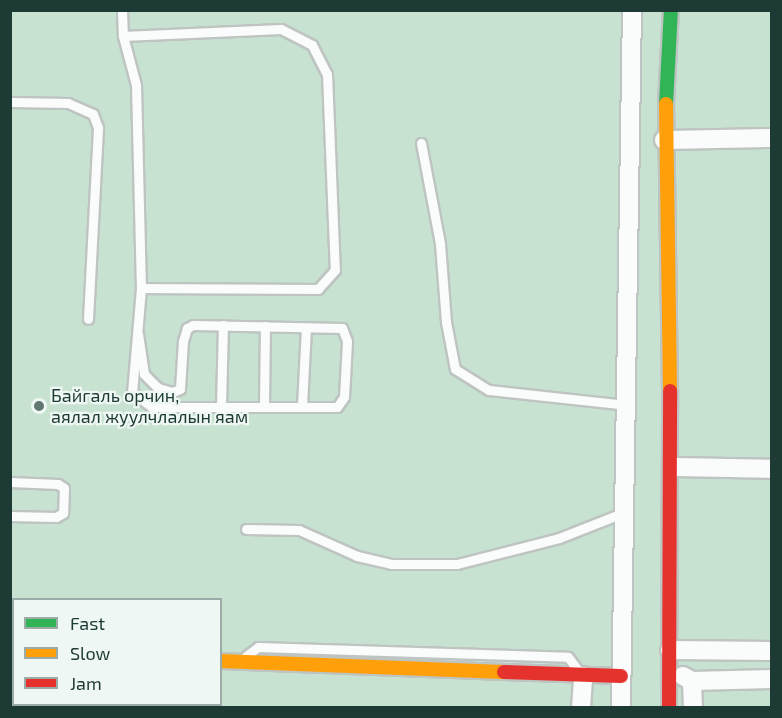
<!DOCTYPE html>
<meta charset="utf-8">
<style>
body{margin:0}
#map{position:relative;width:782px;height:718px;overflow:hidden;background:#e0e7e4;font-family:"Exo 2",sans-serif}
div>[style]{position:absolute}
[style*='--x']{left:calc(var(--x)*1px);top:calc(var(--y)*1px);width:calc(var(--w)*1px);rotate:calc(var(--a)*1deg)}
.green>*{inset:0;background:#c8e2d1}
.roads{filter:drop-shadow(2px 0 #bdc4c1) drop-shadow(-2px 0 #bdc4c1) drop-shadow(0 2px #bdc4c1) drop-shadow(0 -2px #bdc4c1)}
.lane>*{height:9px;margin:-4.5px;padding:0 4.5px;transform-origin:4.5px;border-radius:4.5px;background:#fafbfb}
.street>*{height:18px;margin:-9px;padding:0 9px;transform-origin:9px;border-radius:9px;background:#fafbfb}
.fast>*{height:14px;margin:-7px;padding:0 7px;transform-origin:7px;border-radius:7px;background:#30b455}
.slow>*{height:14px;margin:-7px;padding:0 7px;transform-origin:7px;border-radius:7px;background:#ff9f0a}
.jam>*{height:14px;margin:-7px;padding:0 7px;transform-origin:7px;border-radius:7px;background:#e5322d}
.dots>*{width:16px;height:16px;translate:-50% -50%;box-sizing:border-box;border:3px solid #eef7f3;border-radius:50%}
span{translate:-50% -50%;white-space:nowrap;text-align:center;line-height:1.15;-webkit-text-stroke:4.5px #eef7f3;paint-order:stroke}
.poi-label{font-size:18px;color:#1e3a34}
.left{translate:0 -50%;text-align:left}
.frame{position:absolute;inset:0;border:12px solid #1e3a34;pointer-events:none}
.legend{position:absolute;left:12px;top:598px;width:210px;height:108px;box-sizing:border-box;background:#eef7f3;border:2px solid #9baba7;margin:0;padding:8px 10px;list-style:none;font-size:18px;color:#1e3a34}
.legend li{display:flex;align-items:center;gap:12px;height:30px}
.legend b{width:30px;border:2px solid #9baba7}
</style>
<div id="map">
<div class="green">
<i style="clip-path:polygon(evenodd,10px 11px,771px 11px,771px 707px,11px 707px,10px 11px,14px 600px,220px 600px,220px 704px,14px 704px,14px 600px)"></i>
</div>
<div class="roads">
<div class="lane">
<i style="--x:122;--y:10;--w:26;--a:88"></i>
<i style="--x:123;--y:36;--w:51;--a:75.1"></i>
<i style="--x:136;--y:85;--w:203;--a:88.6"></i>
<i style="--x:141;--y:288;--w:104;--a:94.9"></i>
<i style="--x:132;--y:392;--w:25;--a:37"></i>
<i style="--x:152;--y:407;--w:185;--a:0"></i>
<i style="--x:337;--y:407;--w:12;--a:-55"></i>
<i style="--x:344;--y:397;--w:56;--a:-86.9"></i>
<i style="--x:347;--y:341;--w:14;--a:-111"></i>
<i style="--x:342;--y:328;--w:149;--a:-178.8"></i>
<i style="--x:193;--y:325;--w:7;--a:153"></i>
<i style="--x:187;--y:328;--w:14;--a:107"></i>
<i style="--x:183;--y:341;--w:48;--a:93.6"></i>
<i style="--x:180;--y:389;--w:9;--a:159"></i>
<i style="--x:172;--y:392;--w:15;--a:-164"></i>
<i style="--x:158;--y:388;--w:20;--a:-135"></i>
<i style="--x:144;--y:374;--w:40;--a:-98.5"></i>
<i style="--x:123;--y:36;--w:158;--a:-2.5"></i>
<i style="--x:281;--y:29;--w:35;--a:27"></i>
<i style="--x:312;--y:45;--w:33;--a:63"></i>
<i style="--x:327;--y:74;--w:196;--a:87.7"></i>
<i style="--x:335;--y:270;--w:25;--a:132"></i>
<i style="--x:318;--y:289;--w:177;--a:-179.7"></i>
<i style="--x:10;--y:102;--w:58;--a:1"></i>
<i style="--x:68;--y:103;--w:27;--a:24"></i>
<i style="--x:93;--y:114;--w:15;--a:70"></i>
<i style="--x:98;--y:128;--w:191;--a:93"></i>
<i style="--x:421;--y:143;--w:103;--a:79.3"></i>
<i style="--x:440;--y:244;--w:78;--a:85.6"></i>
<i style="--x:446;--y:322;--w:48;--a:79.2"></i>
<i style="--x:455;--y:369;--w:40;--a:32"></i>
<i style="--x:489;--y:390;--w:138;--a:6.2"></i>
<i style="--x:264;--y:405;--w:79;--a:-89.3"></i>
<i style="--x:221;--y:406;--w:81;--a:-88.6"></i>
<i style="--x:302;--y:406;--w:78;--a:-87.1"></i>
<i style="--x:10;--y:482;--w:48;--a:2.4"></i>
<i style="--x:58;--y:484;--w:7;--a:34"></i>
<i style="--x:64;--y:488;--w:25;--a:92"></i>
<i style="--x:63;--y:513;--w:8;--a:150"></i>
<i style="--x:56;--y:517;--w:46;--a:-178.8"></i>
<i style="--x:246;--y:529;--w:53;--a:1.1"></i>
<i style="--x:299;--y:530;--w:64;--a:24.1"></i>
<i style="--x:357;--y:556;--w:35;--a:13"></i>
<i style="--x:391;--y:564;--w:66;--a:0"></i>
<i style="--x:457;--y:564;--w:105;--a:-14.3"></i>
<i style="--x:559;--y:538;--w:71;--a:-21.5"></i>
<i style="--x:246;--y:656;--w:15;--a:-37"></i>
<i style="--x:258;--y:647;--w:310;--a:1.8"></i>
<i style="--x:568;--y:657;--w:15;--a:53"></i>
<i style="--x:10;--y:682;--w:4;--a:0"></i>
</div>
<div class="street">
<i style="--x:664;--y:140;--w:108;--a:-1.1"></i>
<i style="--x:672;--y:467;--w:100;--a:1.1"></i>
<i style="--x:670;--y:650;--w:102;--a:0.6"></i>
<i style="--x:683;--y:676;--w:10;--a:29"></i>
<i style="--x:692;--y:681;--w:27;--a:88"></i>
<i style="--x:692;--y:681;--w:80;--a:-1.4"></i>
<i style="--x:165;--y:704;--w:4;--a:90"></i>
<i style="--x:581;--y:708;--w:32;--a:-86"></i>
<i style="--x:621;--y:708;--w:698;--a:-89.1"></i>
</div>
<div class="fast">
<i style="--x:666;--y:104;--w:94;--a:-87"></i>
</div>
<div class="slow">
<i style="--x:666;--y:104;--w:287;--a:89.2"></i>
<i style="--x:220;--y:661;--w:284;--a:2.2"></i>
</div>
<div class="jam">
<i style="--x:504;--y:672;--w:117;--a:2"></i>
<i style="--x:669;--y:708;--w:317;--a:-89.8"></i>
</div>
</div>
<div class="dots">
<i style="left:39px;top:406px;background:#627772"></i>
</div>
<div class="poi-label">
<span class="left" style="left:51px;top:406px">Байгаль орчин,<br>аялал жуулчлалын яам</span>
</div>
<div class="frame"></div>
<ul class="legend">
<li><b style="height:8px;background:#30b455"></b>Fast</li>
<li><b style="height:8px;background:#ff9f0a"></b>Slow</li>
<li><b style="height:8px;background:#e5322d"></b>Jam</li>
</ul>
</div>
